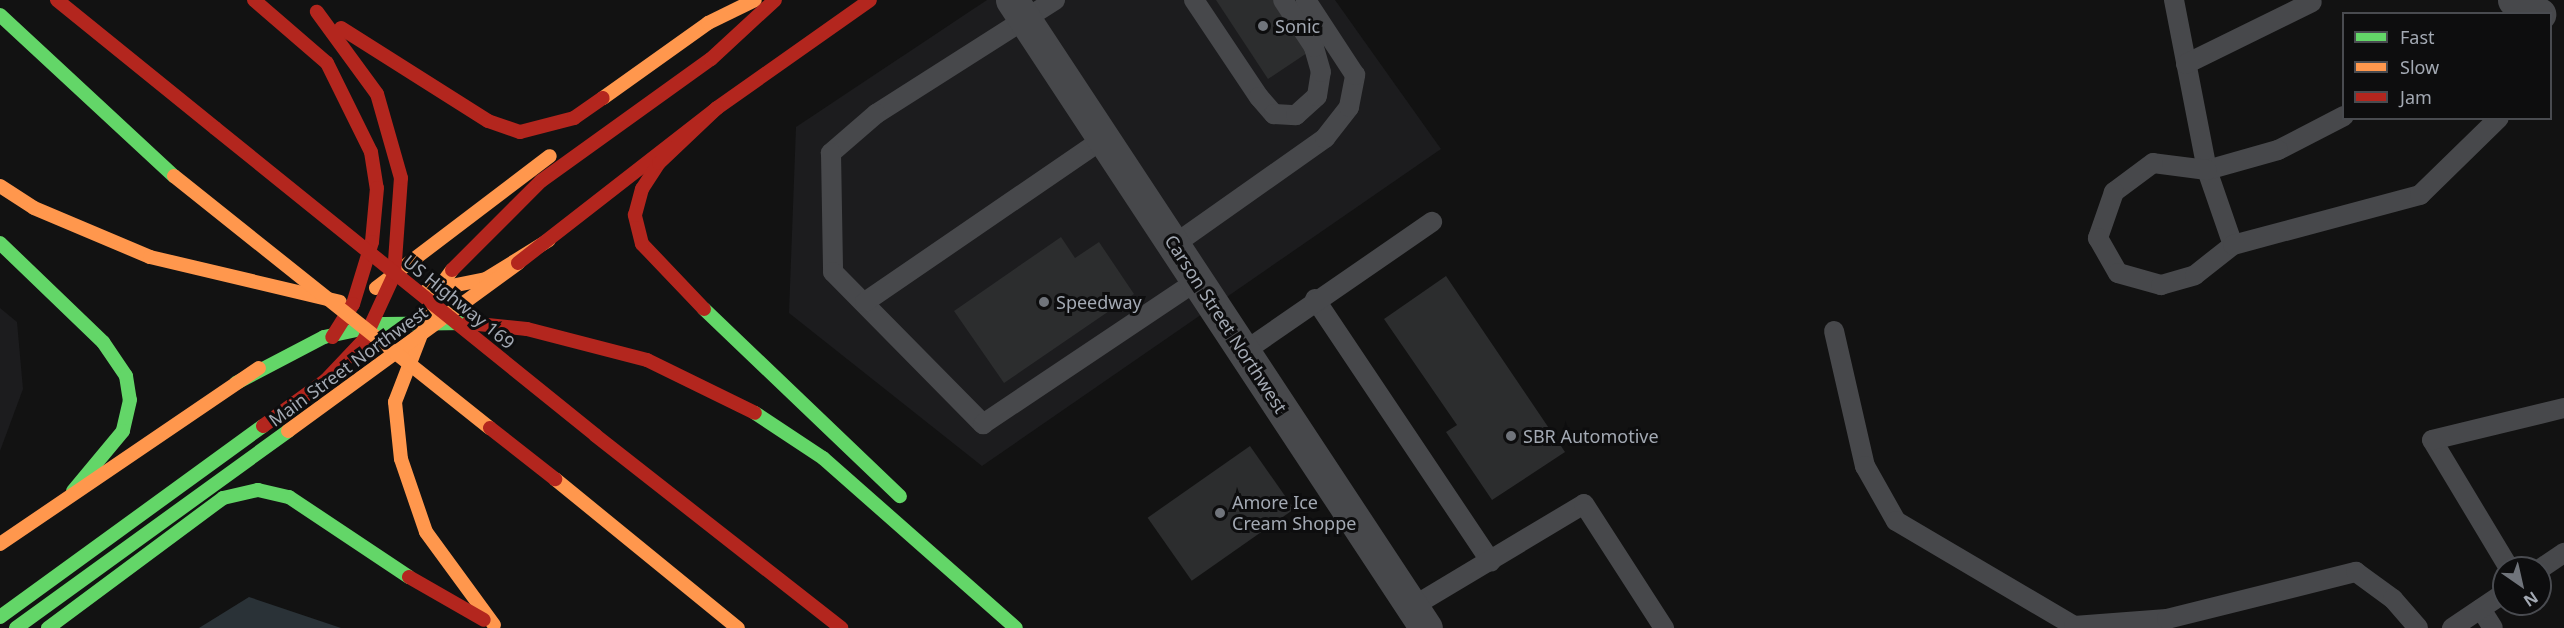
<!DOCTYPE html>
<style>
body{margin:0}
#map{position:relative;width:2564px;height:628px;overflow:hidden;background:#121212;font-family:"Noto Sans",sans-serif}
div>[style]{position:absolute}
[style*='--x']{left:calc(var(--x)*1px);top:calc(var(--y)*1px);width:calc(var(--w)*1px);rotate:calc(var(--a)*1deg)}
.built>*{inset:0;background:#1c1c1e}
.water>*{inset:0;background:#2a3237}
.building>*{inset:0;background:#2c2d2e;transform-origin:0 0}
.lane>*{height:20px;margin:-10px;padding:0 10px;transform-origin:10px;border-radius:10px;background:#47484b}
.street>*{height:33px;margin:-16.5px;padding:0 16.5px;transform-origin:16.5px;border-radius:16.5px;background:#47484b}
.fast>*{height:14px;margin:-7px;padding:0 7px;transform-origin:7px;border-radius:7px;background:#63d668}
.slow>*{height:14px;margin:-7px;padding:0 7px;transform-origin:7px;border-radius:7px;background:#ff974d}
.jam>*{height:14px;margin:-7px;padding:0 7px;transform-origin:7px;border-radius:7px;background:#b3261e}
.slow-bridge>*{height:14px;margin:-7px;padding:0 7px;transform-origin:7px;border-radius:7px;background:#ff974d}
.jam-bridge>*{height:14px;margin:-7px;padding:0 7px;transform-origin:7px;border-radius:7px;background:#b3261e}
.dots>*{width:16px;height:16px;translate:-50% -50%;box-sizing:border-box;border:3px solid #0d0d0e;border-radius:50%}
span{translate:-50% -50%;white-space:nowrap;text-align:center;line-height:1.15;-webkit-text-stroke:6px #0d0d0e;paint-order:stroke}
.poi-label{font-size:18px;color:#a3a9b3}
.left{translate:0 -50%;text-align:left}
.street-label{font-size:18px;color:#a3a9b3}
.legend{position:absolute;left:2342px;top:12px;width:210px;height:108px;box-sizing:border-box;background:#0d0d0e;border:2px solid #494b50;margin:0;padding:8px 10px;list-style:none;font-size:18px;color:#a3a9b3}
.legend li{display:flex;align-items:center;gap:12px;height:30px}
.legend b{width:30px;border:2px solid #494b50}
.north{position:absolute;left:2492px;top:556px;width:60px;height:60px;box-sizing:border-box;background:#0d0d0e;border:2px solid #494b50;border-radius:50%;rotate:146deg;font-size:16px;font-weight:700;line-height:24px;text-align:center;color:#a3a9b3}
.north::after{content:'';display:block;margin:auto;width:21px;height:27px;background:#70747b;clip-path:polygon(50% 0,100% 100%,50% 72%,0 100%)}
</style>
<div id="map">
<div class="built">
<i style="clip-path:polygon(987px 0,1335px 0,1441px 149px,982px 466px,789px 313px,796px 127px)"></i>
<i style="clip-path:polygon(0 308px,17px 322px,23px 389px,0 451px)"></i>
</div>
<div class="water">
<i style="clip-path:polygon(249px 597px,341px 628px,199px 628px)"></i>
</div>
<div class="building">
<i style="clip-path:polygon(1216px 0,1276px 0,1310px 51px,1268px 79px)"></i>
<i style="clip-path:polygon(1061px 237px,1075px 258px,1099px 242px,1134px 294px,1004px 383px,954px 311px)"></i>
<i style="clip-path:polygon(1446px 276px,1565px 452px,1492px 500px,1446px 432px,1457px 425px,1384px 319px)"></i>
<i style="left:1250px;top:446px;width:77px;height:125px;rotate:55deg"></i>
</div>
<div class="lane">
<i style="--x:1055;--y:0;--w:212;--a:147.5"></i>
<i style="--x:876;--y:114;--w:60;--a:139.1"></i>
<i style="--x:831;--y:153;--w:119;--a:89"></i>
<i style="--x:833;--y:272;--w:214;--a:45.4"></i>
<i style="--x:983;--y:424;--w:257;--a:-33.8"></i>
<i style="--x:1194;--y:0;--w:117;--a:56.2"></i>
<i style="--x:1259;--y:97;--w:23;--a:49"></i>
<i style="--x:1274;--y:114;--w:22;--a:3"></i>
<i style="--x:1296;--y:115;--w:28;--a:-42"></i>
<i style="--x:1317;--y:96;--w:24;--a:-81"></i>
<i style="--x:1321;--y:72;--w:26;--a:-106"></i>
<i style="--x:1314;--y:47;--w:56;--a:-123.4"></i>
<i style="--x:2174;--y:0;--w:173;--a:79"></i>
<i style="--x:2207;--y:170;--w:79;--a:70.9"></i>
<i style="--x:2186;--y:64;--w:140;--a:-26.2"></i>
<i style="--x:2344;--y:116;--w:74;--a:152.7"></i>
<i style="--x:2278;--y:150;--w:74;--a:164.3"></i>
<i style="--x:2207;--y:170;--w:54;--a:-172.6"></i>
<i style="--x:2153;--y:163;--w:49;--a:143.4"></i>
<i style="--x:2114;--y:192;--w:49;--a:109.2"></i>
<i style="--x:2098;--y:238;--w:40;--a:60.3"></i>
<i style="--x:2118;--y:273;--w:45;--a:15.6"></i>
<i style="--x:2161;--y:285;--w:35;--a:-16"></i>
<i style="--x:2195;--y:275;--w:48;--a:-38.3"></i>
<i style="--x:2233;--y:245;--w:194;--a:-15"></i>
<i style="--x:2420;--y:195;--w:110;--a:-44.3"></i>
<i style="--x:1175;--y:244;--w:184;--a:-35.2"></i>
<i style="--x:1325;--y:138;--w:39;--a:-52"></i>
<i style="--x:1349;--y:107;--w:33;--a:-79"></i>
<i style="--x:1355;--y:75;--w:90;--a:-123.2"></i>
<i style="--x:1315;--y:299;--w:316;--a:56.2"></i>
<i style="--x:865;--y:302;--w:288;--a:-34.4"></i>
<i style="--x:1834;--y:331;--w:139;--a:77.1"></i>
<i style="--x:1865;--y:466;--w:63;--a:60.6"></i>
<i style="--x:1896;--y:521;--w:207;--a:30.5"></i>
<i style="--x:2074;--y:626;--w:93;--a:-4.3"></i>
<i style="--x:2167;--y:619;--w:195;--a:-14"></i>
<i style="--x:2356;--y:572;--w:46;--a:36.1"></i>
<i style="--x:2393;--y:599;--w:38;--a:49"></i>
<i style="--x:1242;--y:353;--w:231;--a:-34.6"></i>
<i style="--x:2509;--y:568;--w:149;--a:-121"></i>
<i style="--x:2432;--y:440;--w:136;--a:-13.6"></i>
<i style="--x:2540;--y:569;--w:29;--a:-34"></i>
<i style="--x:1412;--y:607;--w:200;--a:-30.9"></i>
<i style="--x:1584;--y:504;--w:148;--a:57.2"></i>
<i style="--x:2481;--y:609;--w:22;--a:58"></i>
<i style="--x:2452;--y:628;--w:63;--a:-33.9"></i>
</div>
<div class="street">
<i style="--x:1012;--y:0;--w:752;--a:56.61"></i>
<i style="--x:2514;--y:0;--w:29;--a:29"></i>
</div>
<div class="fast">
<i style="--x:0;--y:15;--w:237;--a:42.8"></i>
<i style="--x:0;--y:243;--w:143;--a:43.9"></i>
<i style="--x:103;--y:342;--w:41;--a:55.9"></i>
<i style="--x:126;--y:376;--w:24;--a:81"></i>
<i style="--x:130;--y:400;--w:32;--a:103"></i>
<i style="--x:123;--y:431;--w:78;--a:129.8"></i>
<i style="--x:704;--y:309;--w:271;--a:43.7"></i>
<i style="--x:236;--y:383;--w:99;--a:-27.6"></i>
<i style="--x:324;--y:337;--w:61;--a:-12.2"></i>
<i style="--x:384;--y:324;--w:84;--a:-0.7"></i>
<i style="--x:755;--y:413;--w:82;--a:33.5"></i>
<i style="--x:823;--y:458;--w:257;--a:41.4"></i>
<i style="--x:0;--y:617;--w:325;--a:-36"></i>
<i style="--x:16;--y:628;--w:336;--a:-35.9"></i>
<i style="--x:48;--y:628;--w:218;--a:-36.6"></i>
<i style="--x:223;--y:498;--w:36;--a:-13"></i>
<i style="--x:258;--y:490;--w:32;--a:13"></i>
<i style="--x:289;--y:497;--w:144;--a:33.7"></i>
</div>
<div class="slow">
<i style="--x:603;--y:98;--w:129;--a:-35.5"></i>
<i style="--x:708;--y:23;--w:52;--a:-26.1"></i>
<i style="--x:0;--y:186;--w:40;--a:32.9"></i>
<i style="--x:34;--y:208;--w:126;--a:22.9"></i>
<i style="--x:150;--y:257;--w:195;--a:13.3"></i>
<i style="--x:452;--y:270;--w:22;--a:126"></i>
<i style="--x:439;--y:288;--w:122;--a:111.1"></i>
<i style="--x:395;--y:402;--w:57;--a:84"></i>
<i style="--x:401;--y:459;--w:77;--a:71.1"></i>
<i style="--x:426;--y:532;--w:115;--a:53.8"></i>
<i style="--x:376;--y:288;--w:218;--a:-37.2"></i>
<i style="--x:426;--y:291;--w:61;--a:-11.3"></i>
<i style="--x:486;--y:279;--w:74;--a:-31.8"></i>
<i style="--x:288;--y:431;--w:285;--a:-36.1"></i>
<i style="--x:555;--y:479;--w:236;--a:39.2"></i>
<i style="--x:0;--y:544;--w:313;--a:-34.2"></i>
</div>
<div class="jam">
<i style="--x:57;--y:0;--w:203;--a:39"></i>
<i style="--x:254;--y:0;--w:96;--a:40.8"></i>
<i style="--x:327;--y:63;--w:99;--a:63.7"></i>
<i style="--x:371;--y:152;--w:36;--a:81"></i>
<i style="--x:377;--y:188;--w:54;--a:95.3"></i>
<i style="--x:372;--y:242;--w:65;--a:107"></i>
<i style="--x:353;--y:304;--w:39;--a:122"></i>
<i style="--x:341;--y:28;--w:174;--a:32.3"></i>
<i style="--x:488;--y:121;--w:34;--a:19"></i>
<i style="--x:520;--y:132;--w:56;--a:-14.5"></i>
<i style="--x:574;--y:118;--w:35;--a:-35"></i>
<i style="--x:518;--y:263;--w:252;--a:-37.9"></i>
<i style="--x:717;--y:108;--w:187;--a:-35.2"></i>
<i style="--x:452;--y:270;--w:126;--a:-45"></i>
<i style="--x:541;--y:181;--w:209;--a:-35.7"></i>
<i style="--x:711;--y:59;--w:87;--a:-42.7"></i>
<i style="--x:704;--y:309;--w:90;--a:-133.6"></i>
<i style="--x:642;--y:244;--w:30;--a:-104"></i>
<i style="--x:635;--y:215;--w:27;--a:-75"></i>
<i style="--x:642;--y:189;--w:31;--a:-57"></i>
<i style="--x:659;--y:163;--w:80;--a:-43.5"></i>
<i style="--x:468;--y:323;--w:59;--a:5.8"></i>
<i style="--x:527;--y:329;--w:124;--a:14.5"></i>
<i style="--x:647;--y:360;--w:120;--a:26.1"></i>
<i style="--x:263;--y:426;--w:78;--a:-36.1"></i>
<i style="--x:326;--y:380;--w:55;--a:-46.5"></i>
<i style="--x:364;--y:340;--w:72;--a:-65.2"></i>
<i style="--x:394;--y:275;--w:97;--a:-85.9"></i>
<i style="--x:401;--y:178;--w:87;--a:-105.9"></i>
<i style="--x:377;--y:94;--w:102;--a:-126.2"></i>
<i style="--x:595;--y:435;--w:313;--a:38.1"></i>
<i style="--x:409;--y:577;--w:86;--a:29.8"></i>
</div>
<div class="slow-bridge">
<i style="--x:174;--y:176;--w:404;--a:38.6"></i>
</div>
<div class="jam-bridge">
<i style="--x:215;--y:128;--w:489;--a:38.9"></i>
<i style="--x:490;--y:428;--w:83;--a:38.1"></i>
</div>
<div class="dots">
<i style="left:1263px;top:26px;background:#70747b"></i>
<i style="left:1044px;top:302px;background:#70747b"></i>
<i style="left:1511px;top:436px;background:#70747b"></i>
<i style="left:1220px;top:513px;background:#70747b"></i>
</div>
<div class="poi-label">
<span class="left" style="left:1275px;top:26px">Sonic</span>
<span class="left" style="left:1056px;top:302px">Speedway</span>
<span class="left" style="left:1523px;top:436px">SBR Automotive</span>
<span class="left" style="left:1232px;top:513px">Amore Ice<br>Cream Shoppe</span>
</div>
<div class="street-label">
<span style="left:459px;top:302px;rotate:39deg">US Highway 169</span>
<span style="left:1226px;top:324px;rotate:57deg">Carson Street Northwest</span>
<span style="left:348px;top:366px;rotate:-36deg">Main Street Northwest</span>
</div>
<ul class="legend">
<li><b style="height:8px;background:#63d668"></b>Fast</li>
<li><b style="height:8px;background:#ff974d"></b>Slow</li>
<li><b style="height:8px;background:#b3261e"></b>Jam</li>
</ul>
<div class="north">N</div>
</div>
